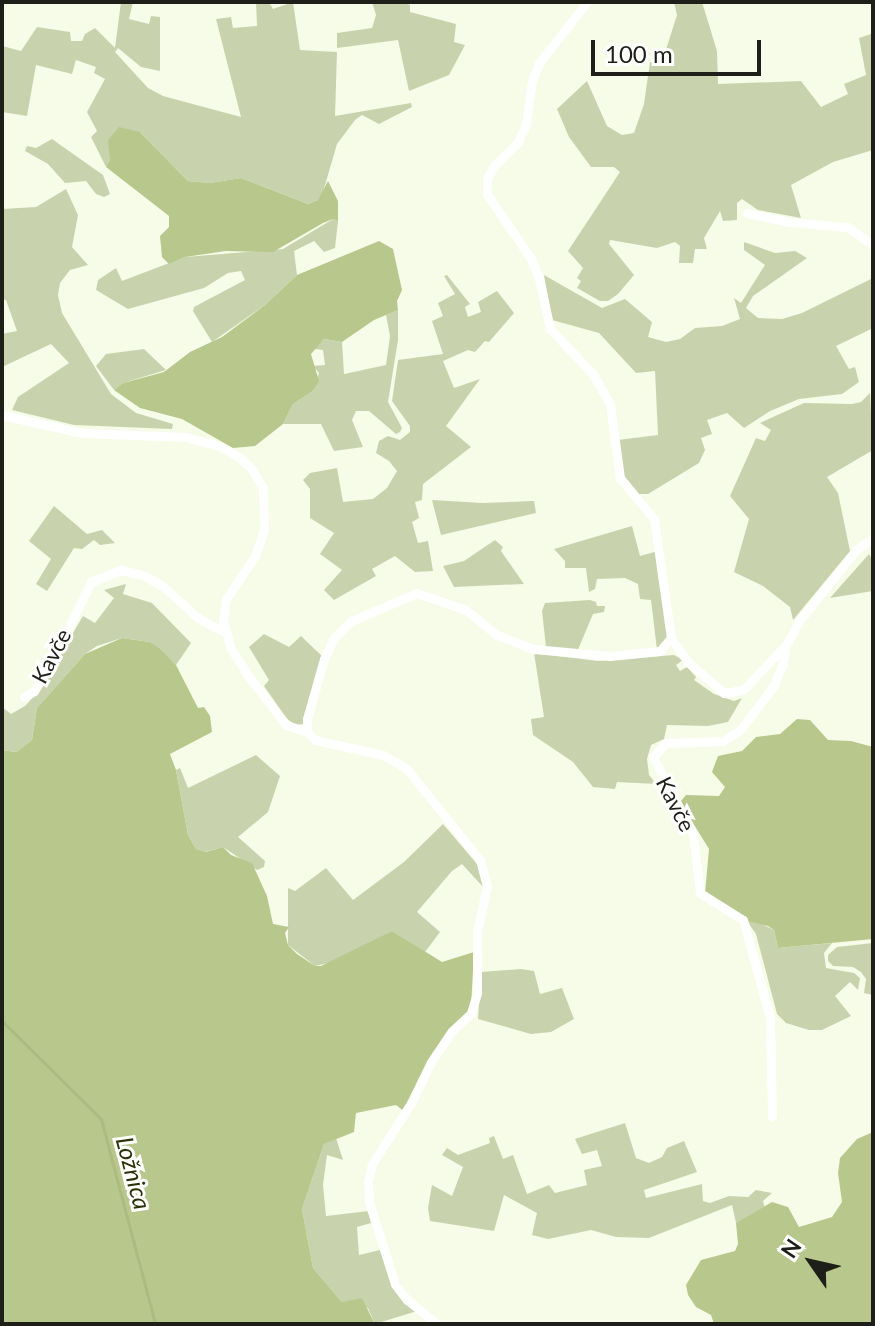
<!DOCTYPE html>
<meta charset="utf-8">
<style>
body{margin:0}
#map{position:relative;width:875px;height:1326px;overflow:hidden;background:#f6fce7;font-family:Lato,sans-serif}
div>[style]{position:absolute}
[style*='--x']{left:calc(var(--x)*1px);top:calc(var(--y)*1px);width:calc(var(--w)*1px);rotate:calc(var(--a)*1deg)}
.green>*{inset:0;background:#c8d3ae}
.forest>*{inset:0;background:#b8c88d}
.stream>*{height:3px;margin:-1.5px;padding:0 1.5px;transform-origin:1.5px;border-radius:1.5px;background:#acbb81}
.street>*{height:9px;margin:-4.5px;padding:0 4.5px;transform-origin:4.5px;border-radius:4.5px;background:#fff}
span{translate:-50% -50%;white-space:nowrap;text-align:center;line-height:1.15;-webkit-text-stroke:6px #fff;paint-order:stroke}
.street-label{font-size:22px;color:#1d1f18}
.water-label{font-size:24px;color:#2a3305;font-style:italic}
.frame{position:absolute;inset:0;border:4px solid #1d1f18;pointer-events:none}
.north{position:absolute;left:771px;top:1222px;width:80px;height:80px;-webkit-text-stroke:6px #fff;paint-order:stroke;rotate:304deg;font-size:22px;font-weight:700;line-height:32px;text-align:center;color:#1d1f18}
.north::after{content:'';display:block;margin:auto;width:28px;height:36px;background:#1d1f18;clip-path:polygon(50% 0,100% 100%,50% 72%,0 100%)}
.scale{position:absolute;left:591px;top:40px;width:170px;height:36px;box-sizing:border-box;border:4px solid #1d1f18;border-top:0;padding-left:10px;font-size:24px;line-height:28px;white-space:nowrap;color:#1d1f18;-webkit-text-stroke:6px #fff;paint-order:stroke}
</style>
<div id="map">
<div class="green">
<i style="clip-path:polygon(121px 2px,133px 2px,129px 19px,149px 24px,151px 16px,160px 17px,160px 71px,141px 67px,118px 48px,115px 52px,148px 88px,163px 96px,241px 117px,216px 19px,231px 17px,233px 28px,257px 26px,256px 2px,269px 2px,273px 9px,293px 2px,300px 50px,337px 52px,335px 116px,411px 103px,412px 107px,379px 124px,362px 115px,355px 120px,337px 144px,323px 192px,318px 200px,308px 204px,241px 178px,210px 183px,188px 181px,140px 132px,106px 167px,91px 137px,97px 131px,87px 112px,105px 79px,94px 73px,96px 67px,76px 60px,72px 74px,36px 65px,27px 116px,2px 112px,2px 46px,21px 51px,37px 27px,70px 32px,71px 41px,82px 41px,85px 34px,95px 28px,115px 48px)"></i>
<i style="clip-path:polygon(372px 2px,403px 2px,410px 5px,410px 12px,456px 24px,454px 42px,465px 45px,449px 75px,409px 91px,398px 40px,337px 48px,337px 33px,372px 28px,376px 15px)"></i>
<i style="clip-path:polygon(674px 2px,702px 2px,717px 51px,718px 84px,801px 81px,821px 107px,848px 94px,844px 84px,866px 75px,859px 38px,871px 34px,873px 150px,833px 162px,791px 185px,801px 218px,758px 210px,742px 199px,737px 203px,737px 220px,723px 221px,720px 211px,704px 238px,707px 249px,695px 249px,693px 263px,679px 263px,680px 246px,675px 242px,657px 248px,610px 240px,609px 244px,634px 275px,618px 294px,608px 301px,600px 301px,577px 288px,581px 281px,577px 278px,583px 268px,568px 251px,620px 172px,614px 167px,591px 167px,569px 137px,557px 109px,587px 81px,607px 126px,622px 135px,634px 133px,644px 104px,650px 62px,662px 62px,677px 15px)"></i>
<i style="clip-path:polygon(52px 139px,103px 175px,110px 194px,104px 197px,96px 194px,86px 181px,65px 183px,48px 164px,25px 151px,27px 146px,36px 148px)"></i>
<i style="clip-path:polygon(66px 189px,78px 215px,72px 247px,88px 265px,70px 270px,60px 283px,58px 295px,62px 313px,111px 394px,136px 413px,173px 424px,172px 429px,74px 425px,12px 410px,18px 397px,69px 363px,51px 344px,2px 367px,2px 334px,17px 331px,6px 300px,2px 299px,2px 209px,36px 207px)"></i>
<i style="clip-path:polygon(333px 219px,338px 221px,335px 248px,324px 252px,314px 241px,294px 251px,297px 275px,265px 305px,212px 342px,193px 311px,194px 307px,245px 280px,241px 271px,228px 273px,204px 288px,128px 309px,96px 290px,98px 280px,116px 268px,122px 281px,185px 257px,283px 249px)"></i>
<i style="clip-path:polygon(744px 242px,775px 253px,795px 251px,807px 258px,753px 296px,746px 308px,758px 318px,782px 319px,802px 313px,873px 278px,873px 328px,836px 346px,849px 369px,855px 367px,859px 382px,842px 394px,799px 399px,770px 411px,744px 428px,727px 413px,707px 420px,712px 434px,701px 438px,705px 450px,699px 463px,648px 494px,638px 494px,623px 477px,618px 440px,658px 435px,655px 371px,636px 373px,599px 333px,552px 320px,544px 275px,602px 308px,625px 299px,652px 322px,648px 337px,666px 342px,680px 339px,695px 328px,722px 326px,740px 319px,734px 298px,741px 303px,765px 265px,744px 250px)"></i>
<i style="clip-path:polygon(447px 275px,470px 304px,465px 307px,468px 317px,481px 312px,478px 302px,497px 291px,514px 313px,489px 342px,485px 341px,475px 352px,468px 350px,443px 361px,454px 388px,480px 379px,446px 426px,471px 447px,423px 484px,422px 500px,415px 502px,419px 518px,412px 522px,418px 543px,428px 541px,433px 571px,415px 572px,395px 556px,372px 569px,376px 576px,334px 600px,324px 590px,342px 570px,320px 554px,334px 533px,310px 518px,310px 489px,303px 480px,310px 473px,337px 468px,343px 502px,373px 499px,387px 488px,397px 471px,389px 461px,376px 453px,379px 441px,388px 436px,400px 440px,410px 432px,410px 426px,392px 401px,398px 360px,443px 354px,432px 321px,443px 316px,438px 303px,455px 294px,444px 276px)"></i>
<i style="clip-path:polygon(398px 310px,398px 340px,388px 402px,402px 428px,400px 432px,396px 434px,369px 411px,356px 411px,352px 420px,363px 447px,334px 451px,321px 424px,283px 424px,293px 404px,313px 391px,319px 373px,313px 366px,325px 365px,323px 350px,314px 349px,324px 339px,342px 342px,344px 374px,386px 365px,390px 336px,386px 315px)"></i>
<i style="clip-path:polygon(144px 349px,166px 370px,123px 383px,114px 390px,96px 366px,106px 354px)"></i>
<i style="clip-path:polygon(870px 393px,873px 450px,827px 477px,838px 493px,850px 551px,793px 620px,790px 607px,763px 586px,734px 572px,749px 519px,730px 496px,756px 438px,765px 441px,771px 430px,760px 423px,804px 403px,852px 404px,861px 402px)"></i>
<i style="clip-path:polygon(432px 500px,483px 503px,534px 501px,536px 513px,441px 535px)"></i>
<i style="clip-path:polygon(54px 506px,87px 534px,102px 530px,115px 543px,100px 545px,94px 540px,82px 549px,74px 548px,47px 591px,36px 584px,51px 559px,29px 541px)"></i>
<i style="clip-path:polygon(632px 526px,640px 556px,658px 551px,669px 639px,657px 650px,651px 600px,640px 599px,638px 584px,625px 578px,597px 579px,595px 589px,589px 592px,586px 568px,565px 568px,565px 561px,554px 549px)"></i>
<i style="clip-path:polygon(495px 540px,503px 547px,501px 551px,524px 584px,454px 587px,443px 566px,464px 561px)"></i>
<i style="clip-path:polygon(869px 554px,873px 562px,873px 591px,830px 598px)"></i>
<i style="clip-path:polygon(126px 584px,123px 594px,152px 603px,191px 643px,176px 665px,150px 642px,122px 638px,97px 646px,85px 654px,37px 708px,32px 740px,16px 752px,2px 750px,2px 707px,11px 714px,25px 706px,38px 692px,83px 616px,95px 623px,114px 598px,104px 590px)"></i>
<i style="clip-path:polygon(590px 600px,596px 602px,597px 606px,605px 606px,604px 612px,593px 614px,577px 652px,546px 647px,542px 611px,545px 603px)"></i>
<i style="clip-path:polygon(264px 634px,289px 647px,301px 636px,325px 659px,303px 724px,296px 725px,287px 719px,264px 686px,269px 680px,249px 647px)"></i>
<i style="clip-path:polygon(534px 653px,598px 661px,674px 655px,683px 660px,676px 665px,680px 671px,687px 667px,696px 677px,694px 680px,714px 694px,734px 701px,742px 698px,728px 722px,708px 726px,667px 725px,664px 739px,651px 745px,647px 759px,649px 775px,656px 784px,617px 782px,615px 789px,593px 787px,573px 762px,533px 735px,531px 719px,544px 717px)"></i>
<i style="clip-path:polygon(256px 755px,280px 776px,268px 812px,238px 837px,265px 861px,264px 867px,257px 870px,223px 847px,205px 852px,196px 849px,188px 835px,176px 770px,180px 768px,188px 788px)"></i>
<i style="clip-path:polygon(443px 824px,477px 864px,484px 888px,462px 864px,452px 871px,417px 912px,440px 932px,425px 952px,392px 931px,338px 961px,315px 966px,288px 945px,288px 888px,295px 891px,326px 868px,353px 900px,404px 862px)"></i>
<i style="clip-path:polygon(747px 921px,758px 922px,774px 930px,778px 948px,832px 943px,824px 953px,826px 968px,854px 973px,860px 978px,858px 990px,850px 982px,835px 996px,851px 1016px,822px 1030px,809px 1030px,786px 1023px,777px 1014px,756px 934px)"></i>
<i style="clip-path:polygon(873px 943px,873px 995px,864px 993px,866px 979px,861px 972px,853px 967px,833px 966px,828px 961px,828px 955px,837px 947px)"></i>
<i style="clip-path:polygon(521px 969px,534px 971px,540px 994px,562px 988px,574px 1019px,551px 1032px,531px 1034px,478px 1019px,481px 972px)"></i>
<i style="clip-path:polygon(625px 1123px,636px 1158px,649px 1163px,662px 1157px,667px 1148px,684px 1141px,697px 1172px,644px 1190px,646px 1198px,702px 1184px,703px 1201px,710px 1203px,729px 1196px,748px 1197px,756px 1190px,772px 1193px,763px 1201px,765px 1209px,736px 1223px,732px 1205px,649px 1238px,616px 1237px,591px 1230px,548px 1239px,532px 1235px,537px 1213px,504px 1195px,494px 1231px,430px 1221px,428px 1208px,432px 1185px,452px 1196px,463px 1167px,442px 1155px,447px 1148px,458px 1155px,490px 1143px,489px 1138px,494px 1136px,503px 1159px,513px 1155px,527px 1194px,549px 1185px,555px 1193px,587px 1185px,584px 1170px,602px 1166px,597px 1150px,582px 1154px,575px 1139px)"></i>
<i style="clip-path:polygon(336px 1138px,343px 1160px,327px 1155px,323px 1185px,326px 1216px,369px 1211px,371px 1223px,357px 1227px,359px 1255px,380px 1250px,417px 1311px,375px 1324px,368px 1308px,342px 1302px,313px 1268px,302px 1209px,324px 1144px)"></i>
</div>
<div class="forest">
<i style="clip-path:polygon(119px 127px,140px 132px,188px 181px,210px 183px,241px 178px,308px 204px,318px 200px,328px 181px,338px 201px,338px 221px,333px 219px,323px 223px,273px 252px,226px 251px,185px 257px,169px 264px,162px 257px,160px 236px,169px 227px,169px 216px,106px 167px,110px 161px,108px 140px)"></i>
<i style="clip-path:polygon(379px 241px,393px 249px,402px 290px,397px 301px,398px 310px,374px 320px,342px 342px,324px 339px,311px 354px,319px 381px,313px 391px,293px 404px,283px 424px,255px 446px,233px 448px,182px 419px,140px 408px,114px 390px,123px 383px,164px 372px,190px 352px,222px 337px,265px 305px,297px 275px)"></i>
<i style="clip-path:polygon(122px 638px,150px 642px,159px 648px,176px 665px,198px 708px,204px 707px,210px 716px,212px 732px,170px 754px,176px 770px,188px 835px,196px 849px,206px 852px,223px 847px,231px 855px,252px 863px,267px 896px,273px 924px,289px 927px,285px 933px,288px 945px,297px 954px,315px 966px,321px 966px,392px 931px,442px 962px,474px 952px,471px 1007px,405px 1112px,396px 1105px,356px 1113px,354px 1132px,324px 1144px,302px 1209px,313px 1268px,342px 1302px,362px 1298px,375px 1324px,2px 1324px,2px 750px,16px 752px,32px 740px,37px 708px,85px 654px)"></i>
<i style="clip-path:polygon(797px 719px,810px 720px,828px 740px,851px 741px,873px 747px,873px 939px,778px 948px,774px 930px,768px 926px,747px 921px,705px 893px,709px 849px,680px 802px,686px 795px,719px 796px,725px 787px,712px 772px,718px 756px,742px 751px,756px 737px,780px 734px)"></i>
<i style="clip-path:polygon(873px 1132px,873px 1324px,714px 1324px,711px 1315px,696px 1307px,688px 1295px,686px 1285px,701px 1260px,735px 1251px,738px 1244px,736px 1223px,772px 1202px,788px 1207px,799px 1227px,832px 1217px,842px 1202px,838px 1173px,840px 1158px,857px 1139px)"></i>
</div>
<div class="stream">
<i style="--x:2;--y:1021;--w:139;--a:44.7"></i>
<i style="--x:101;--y:1119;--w:212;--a:75.2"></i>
</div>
<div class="street">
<i style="--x:747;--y:213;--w:43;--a:12.1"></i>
<i style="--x:789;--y:222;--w:58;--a:4.9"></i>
<i style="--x:847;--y:227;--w:32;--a:35"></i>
<i style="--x:2;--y:415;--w:82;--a:12.7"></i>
<i style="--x:82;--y:433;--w:104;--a:2.2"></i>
<i style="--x:186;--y:437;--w:34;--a:15"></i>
<i style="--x:219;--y:446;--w:23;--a:29"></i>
<i style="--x:239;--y:457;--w:18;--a:43"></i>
<i style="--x:252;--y:469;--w:22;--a:60"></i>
<i style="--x:263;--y:488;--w:42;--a:88.6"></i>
<i style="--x:264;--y:530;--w:28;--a:109"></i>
<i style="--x:255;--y:556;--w:52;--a:124"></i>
<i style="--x:226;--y:599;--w:21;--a:98"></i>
<i style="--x:223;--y:620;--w:30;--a:75"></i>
<i style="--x:231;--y:649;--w:30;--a:57"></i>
<i style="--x:247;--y:674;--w:64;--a:52.6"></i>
<i style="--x:286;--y:725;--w:22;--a:18"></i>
<i style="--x:671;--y:638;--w:29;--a:55"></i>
<i style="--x:688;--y:662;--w:48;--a:40.7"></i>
<i style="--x:724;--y:693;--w:19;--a:-9"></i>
<i style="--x:743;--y:690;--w:59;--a:-46.4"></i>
<i style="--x:24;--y:697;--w:12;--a:-31"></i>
<i style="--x:34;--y:691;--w:31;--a:-58"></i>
<i style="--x:50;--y:665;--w:93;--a:-63.7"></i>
<i style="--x:91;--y:582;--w:32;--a:-22"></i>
<i style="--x:121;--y:570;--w:23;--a:13"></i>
<i style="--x:143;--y:575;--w:24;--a:30"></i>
<i style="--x:164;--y:587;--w:46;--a:42.4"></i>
<i style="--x:198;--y:618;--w:32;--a:28"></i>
<i style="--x:772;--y:1116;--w:98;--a:-91.2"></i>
<i style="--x:770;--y:1018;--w:102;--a:-105.4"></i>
<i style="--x:743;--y:920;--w:51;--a:-147.9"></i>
<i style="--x:700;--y:893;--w:59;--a:-96.8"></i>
<i style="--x:693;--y:834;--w:87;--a:-117.5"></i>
<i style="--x:653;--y:757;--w:19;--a:-47"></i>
<i style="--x:666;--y:743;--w:57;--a:-2"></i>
<i style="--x:723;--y:741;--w:20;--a:-33"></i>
<i style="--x:740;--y:730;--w:54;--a:-52.5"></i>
<i style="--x:773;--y:687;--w:26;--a:-67"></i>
<i style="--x:783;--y:663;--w:18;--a:-81"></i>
<i style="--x:786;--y:645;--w:29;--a:-61"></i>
<i style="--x:800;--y:620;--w:90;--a:-51.3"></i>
<i style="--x:856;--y:550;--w:21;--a:-35"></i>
<i style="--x:437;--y:1324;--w:38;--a:-141"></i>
<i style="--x:407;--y:1300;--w:20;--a:-127"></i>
<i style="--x:395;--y:1284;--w:86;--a:-107.6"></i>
<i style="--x:369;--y:1202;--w:21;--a:-93"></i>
<i style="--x:368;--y:1181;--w:17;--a:-77"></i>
<i style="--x:372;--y:1164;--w:72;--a:-57.4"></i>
<i style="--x:411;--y:1103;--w:46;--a:-64"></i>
<i style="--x:431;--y:1062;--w:37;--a:-56"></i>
<i style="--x:452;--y:1031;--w:26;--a:-43"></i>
<i style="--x:471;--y:1013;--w:21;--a:-73"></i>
<i style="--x:477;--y:993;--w:61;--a:-90"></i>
<i style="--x:477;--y:932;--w:47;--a:-77.7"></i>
<i style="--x:487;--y:886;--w:27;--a:-105"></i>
<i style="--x:480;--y:860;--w:118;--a:-128.8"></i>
<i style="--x:406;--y:768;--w:26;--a:-151"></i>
<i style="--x:383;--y:755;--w:70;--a:-167.6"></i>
<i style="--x:315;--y:740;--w:11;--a:-135"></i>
<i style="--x:307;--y:732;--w:13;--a:-90"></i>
<i style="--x:307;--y:719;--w:62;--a:-74.2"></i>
<i style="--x:324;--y:659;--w:23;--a:-65"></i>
<i style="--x:334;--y:638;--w:24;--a:-45"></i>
<i style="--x:351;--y:621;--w:72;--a:-23"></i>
<i style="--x:417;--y:593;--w:52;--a:19.1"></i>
<i style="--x:466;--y:610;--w:40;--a:39"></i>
<i style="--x:497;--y:635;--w:40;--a:21"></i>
<i style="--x:534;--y:649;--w:76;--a:5.3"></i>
<i style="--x:610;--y:656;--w:50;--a:-5.7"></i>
<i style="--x:660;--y:651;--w:17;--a:-50"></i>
<i style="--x:671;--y:638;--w:120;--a:-98.1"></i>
<i style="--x:654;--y:519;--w:53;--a:-129.7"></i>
<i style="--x:620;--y:478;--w:75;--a:-97.7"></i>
<i style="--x:610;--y:404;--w:36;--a:-120"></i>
<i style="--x:592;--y:373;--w:61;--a:-133.7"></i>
<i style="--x:550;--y:329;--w:52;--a:-102.2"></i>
<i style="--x:539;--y:278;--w:21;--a:-113"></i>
<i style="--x:531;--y:259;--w:78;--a:-124.1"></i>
<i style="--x:487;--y:194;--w:15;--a:-90"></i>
<i style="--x:487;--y:179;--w:15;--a:-62"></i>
<i style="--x:494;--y:166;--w:34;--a:-45"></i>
<i style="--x:518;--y:142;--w:20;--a:-66"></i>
<i style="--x:526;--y:124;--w:43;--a:-82.1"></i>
<i style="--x:532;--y:81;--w:19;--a:-69"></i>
<i style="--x:539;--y:63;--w:78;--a:-51.8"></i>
</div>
<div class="street-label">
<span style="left:51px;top:656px;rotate:-62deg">Kavče</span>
<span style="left:676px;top:804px;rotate:63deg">Kavče</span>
</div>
<div class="water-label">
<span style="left:134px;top:1173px;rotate:75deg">Ložnica</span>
</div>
<div class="frame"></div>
<div class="north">N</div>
<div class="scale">100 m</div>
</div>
